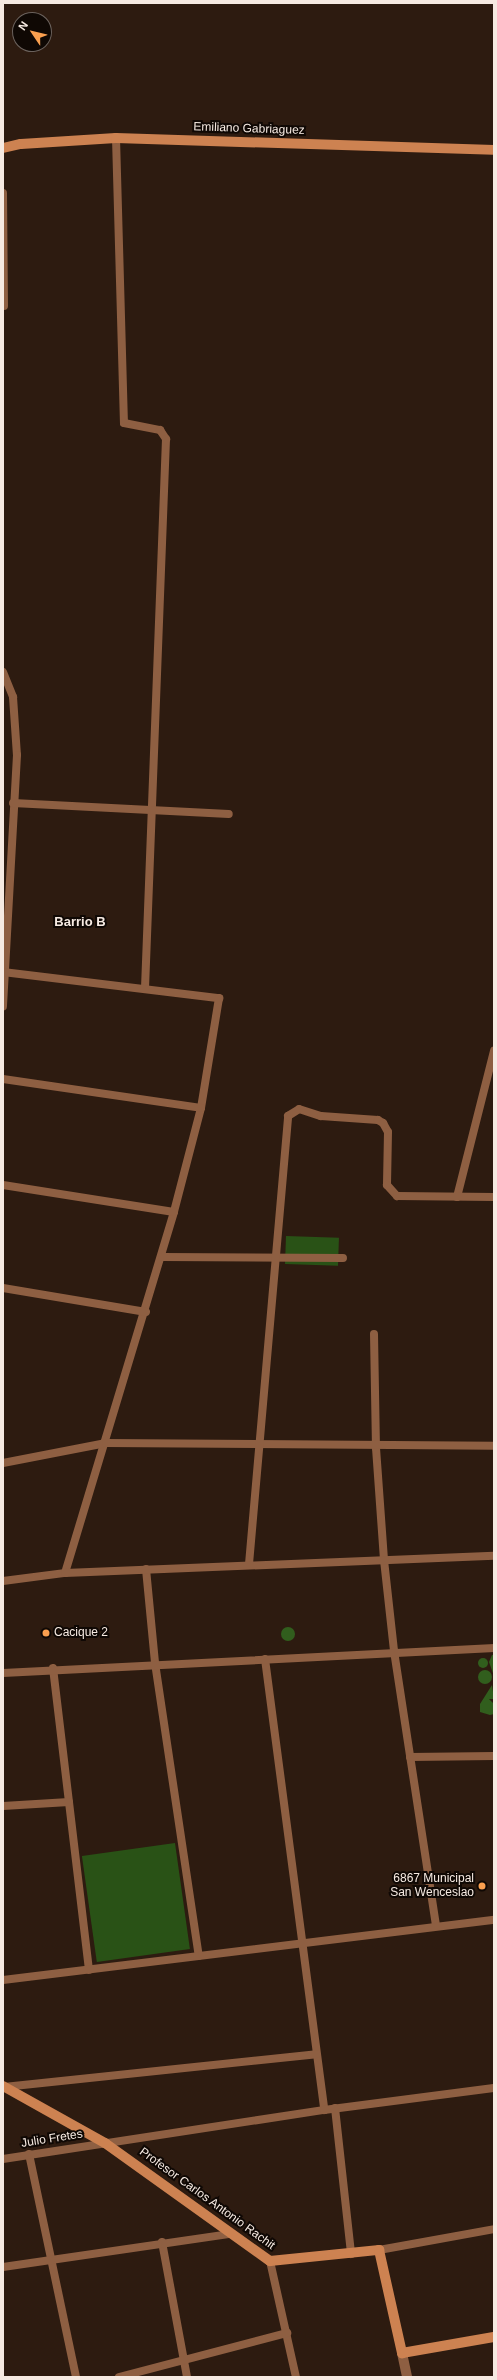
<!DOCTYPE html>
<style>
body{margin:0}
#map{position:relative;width:497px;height:2380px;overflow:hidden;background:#2d1b10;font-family:Helvetica,sans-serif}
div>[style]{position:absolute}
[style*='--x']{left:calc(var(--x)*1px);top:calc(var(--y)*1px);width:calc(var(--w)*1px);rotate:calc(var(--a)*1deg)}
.green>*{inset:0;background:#295216;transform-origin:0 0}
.forest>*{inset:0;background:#315e1d}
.round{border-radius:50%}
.minor>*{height:8px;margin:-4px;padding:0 4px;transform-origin:4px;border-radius:4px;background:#8e5f42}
.tertiary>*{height:10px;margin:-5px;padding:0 5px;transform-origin:5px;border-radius:5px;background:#8e5f42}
.secondary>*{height:10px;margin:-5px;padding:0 5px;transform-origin:5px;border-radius:5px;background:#cd8251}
.dots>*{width:11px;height:11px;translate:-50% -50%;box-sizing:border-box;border:2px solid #0f0804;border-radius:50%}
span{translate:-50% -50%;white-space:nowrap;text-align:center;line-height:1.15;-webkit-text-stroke:4px #0f0804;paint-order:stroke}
.street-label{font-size:12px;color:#f6eae2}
.poi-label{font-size:12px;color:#f6eae2}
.left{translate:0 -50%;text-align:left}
.right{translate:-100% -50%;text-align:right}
.neighbourhood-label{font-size:13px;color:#f6eae2;font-weight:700}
.frame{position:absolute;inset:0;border:4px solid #f6eae2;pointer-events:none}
.north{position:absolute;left:12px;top:12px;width:40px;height:40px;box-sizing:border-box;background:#0f0804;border:1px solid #6b625d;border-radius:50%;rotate:305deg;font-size:11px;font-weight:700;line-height:16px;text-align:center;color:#f6eae2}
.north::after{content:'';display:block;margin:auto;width:14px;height:18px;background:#fa9f4f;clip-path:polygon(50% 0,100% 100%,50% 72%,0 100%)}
</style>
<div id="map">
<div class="green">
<i style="left:286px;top:1236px;width:53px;height:28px;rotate:2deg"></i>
<i style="left:175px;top:1843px;width:107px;height:94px;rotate:82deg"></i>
</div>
<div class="forest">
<i class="round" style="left:281px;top:1627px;width:14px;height:14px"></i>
<i style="clip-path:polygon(492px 1655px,494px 1655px,494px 1676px,489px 1662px)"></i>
<i class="round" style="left:478px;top:1658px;width:10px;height:10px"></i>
<i class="round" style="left:478px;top:1670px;width:14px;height:14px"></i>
<i style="clip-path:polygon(492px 1685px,494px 1699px,489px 1699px,493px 1703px,494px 1714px,490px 1715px,480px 1712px,480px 1704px)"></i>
</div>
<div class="minor">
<i style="--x:116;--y:138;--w:285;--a:88.4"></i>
<i style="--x:124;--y:423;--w:37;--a:11"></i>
<i style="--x:160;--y:430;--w:11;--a:56"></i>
<i style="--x:166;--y:439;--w:548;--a:92.19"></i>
<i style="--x:3;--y:193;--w:113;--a:89.5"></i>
<i style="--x:3;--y:672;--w:27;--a:68"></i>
<i style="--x:13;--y:697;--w:58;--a:86.1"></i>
<i style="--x:17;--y:755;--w:252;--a:93.2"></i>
<i style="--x:13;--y:803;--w:216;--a:2.9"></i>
<i style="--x:3;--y:972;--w:218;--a:6.9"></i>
<i style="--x:219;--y:998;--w:111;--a:99.3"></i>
<i style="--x:201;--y:1108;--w:107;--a:104.6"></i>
<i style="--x:174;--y:1212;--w:377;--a:106.8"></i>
<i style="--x:3;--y:1079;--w:200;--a:8.3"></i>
<i style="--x:3;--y:1185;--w:173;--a:9"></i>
<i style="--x:457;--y:1197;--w:151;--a:-75.8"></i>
<i style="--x:162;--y:1257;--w:181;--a:0.3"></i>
<i style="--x:3;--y:1288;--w:145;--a:9.5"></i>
<i style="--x:374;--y:1334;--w:114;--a:89"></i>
<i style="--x:376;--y:1448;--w:112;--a:85.9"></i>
<i style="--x:384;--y:1560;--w:92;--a:83.7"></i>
<i style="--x:394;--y:1651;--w:277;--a:81.3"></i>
<i style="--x:3;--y:1463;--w:105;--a:-11"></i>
<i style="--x:106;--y:1443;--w:388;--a:0.4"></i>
<i style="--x:249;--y:1564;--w:450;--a:-85"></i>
<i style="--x:288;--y:1116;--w:13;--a:-32"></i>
<i style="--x:299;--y:1109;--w:23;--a:18"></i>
<i style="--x:321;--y:1116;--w:57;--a:4"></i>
<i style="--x:378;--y:1120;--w:6;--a:31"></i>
<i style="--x:383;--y:1123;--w:10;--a:61"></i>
<i style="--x:388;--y:1132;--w:53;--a:91.1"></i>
<i style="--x:387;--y:1185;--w:15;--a:48"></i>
<i style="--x:397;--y:1196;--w:97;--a:0.6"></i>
<i style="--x:146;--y:1569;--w:94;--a:84.5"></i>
<i style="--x:155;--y:1663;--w:296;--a:81.5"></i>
<i style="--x:3;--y:1581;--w:63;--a:-7.4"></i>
<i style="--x:65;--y:1573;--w:429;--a:-2.3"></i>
<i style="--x:265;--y:1659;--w:455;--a:82.5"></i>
<i style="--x:53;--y:1668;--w:304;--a:83.2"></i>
<i style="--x:3;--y:1673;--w:492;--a:-2.9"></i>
<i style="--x:410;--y:1757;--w:84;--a:-0.7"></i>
<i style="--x:3;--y:1806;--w:66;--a:-3.5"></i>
<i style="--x:3;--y:1980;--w:495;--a:-7"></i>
<i style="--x:4;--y:2087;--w:314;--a:-6"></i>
<i style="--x:335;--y:2108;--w:147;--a:83.7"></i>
<i style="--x:29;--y:2154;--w:228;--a:78.1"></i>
<i style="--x:3;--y:2159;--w:325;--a:-8.7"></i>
<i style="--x:324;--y:2110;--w:171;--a:-7.4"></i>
<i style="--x:162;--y:2242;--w:137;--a:79.5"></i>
<i style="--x:379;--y:2250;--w:117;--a:-10.3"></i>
<i style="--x:270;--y:2261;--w:119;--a:77.4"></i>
<i style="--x:3;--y:2267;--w:228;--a:-8.3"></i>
<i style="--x:119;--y:2377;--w:174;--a:-14.7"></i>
</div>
<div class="tertiary">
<i style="--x:402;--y:2353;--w:25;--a:78"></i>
</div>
<div class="secondary">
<i style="--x:3;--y:148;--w:18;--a:-13"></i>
<i style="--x:21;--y:144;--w:95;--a:-3.6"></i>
<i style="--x:116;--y:138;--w:378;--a:1.8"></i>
<i style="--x:3;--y:2086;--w:117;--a:29.2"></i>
<i style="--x:105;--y:2143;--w:203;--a:35.6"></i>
<i style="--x:270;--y:2261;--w:110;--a:-5.8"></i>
<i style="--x:379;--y:2250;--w:106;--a:77.4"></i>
<i style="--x:402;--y:2353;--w:93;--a:-9.9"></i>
</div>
<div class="dots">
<i style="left:46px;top:1633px;background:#fa9f4f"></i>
<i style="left:482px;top:1886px;background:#fa9f4f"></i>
</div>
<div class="street-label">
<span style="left:249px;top:129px;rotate:2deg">Emiliano Gabriaguez</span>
<span style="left:52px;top:2139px;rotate:-9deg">Julio Fretes</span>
<span style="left:207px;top:2199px;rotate:36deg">Profesor Carlos Antonio Rachit</span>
</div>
<div class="poi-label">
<span class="left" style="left:54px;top:1633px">Cacique 2</span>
<span class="right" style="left:474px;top:1886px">6867 Municipal<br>San Wenceslao</span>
</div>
<div class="neighbourhood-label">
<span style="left:80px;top:922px">Barrio B</span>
</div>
<div class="frame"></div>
<div class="north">N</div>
</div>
